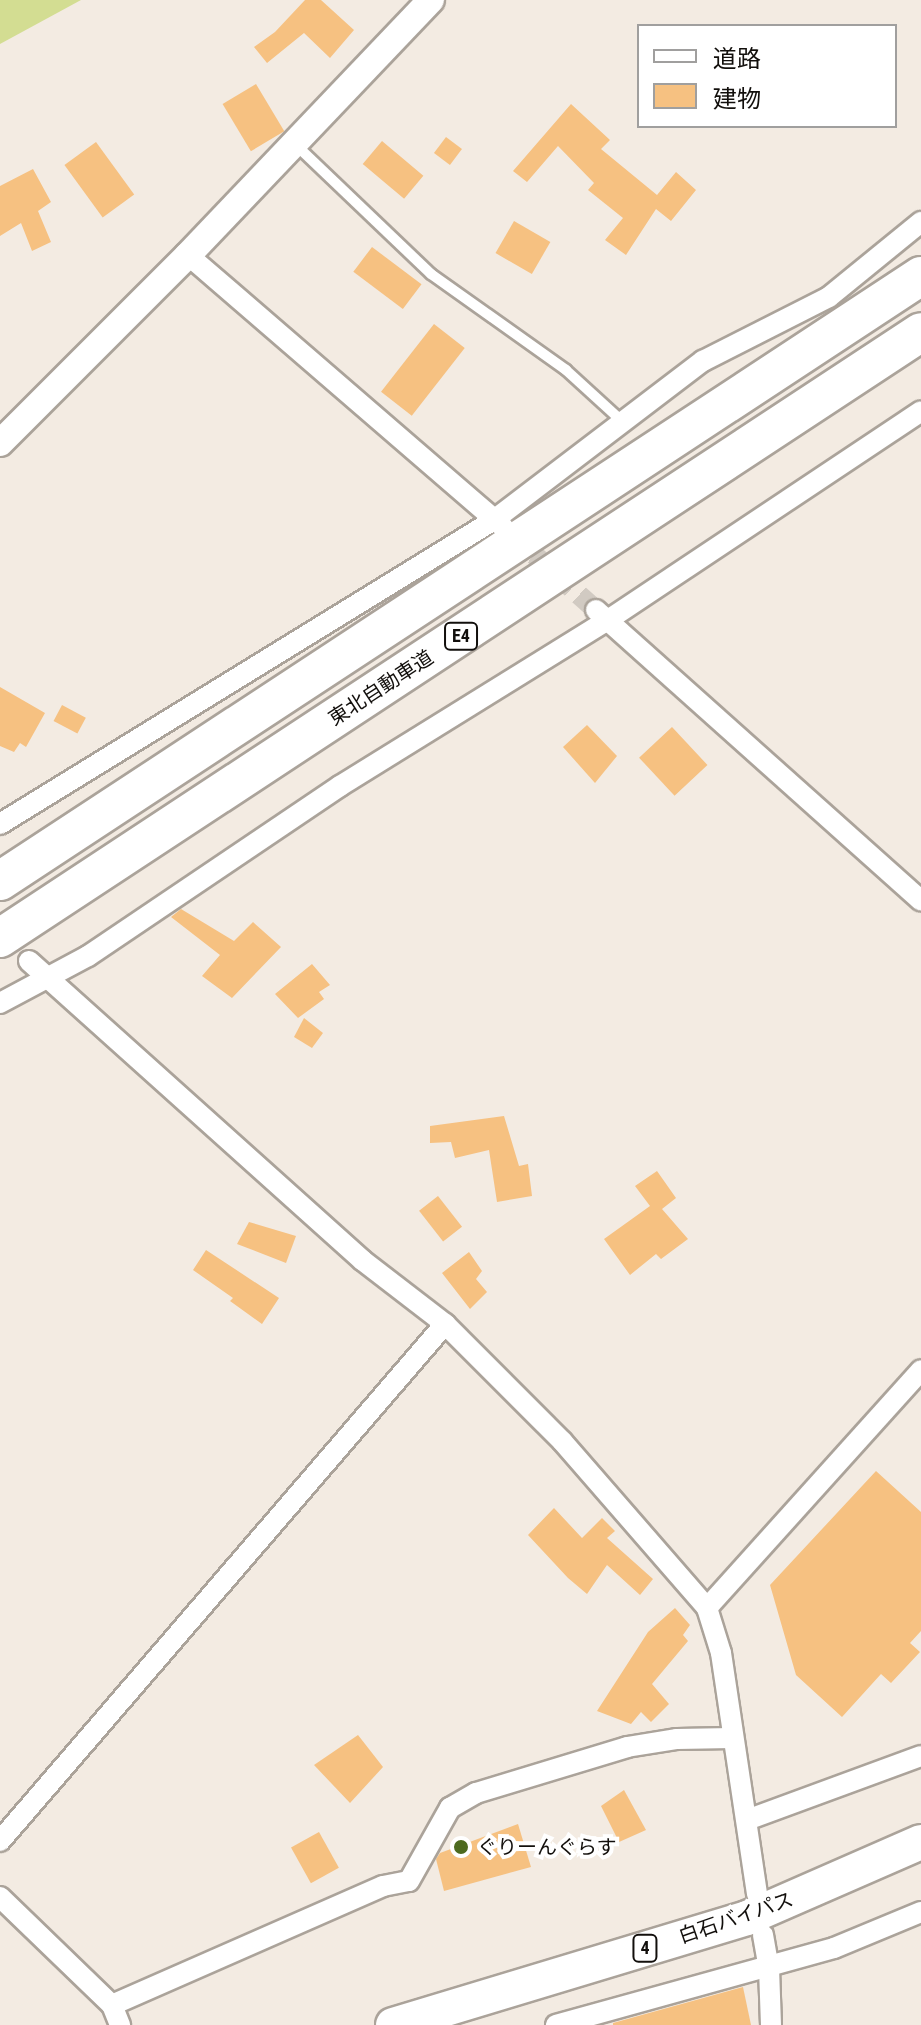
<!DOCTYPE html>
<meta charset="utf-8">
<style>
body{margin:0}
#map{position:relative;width:921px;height:2025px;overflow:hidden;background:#f3ebe2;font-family:"Roboto Condensed","Noto Sans JP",sans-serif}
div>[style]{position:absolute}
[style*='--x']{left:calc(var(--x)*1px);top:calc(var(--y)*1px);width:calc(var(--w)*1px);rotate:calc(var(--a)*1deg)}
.green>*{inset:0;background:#d3dd92}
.building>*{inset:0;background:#f6c181;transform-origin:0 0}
.minor-tunnel>*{height:20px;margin-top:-10px;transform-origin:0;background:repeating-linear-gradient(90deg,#d1cac2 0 20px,transparent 0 30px)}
.roads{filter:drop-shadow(2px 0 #aba39a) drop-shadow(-2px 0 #aba39a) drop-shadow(0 2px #aba39a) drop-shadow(0 -2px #aba39a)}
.service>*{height:10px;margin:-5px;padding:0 5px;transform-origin:5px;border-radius:5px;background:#fff}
.minor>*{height:20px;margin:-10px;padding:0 10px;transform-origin:10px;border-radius:10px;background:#fff}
.tertiary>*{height:26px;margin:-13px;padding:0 13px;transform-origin:13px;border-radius:13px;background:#fff}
.trunk>*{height:34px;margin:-17px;padding:0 17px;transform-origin:17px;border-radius:17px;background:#fff}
.motorway>*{height:38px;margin:-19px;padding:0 19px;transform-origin:19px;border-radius:19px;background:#fff}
.dots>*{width:22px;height:22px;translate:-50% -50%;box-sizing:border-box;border:4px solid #fff;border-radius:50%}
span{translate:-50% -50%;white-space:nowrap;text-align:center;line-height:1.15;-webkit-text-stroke:8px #fff;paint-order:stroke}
.shield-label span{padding:2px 6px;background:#fff;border:2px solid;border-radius:6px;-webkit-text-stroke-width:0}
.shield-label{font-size:18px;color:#120f0c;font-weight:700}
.street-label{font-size:20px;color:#120f0c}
.poi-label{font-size:20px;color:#120f0c}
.left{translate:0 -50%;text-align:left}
.legend{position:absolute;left:637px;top:24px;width:260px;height:104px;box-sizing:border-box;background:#fff;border:2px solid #a09f9e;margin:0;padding:10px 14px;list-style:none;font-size:24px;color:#120f0c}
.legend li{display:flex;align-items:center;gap:16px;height:40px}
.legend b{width:40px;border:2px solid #a09f9e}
</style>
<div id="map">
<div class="green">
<i style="clip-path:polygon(0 0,81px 0,0 44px)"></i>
</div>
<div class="building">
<i style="clip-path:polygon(305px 0,321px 0,354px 30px,330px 58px,304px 33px,267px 63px,254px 47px,275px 32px)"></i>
<i style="left:256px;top:84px;width:55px;height:39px;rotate:59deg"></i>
<i style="clip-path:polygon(571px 104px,610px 140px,601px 149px,657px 195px,676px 172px,696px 190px,671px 221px,656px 209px,626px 255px,605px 240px,623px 218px,588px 190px,594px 183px,558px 146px,527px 182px,513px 171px)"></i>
<i style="left:446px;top:137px;width:20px;height:20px;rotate:37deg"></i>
<i style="left:382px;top:141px;width:54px;height:30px;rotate:40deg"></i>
<i style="left:96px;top:142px;width:65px;height:39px;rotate:54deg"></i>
<i style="clip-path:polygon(33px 169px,51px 202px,38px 211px,51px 242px,32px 251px,21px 223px,0 236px,0 186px)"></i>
<i style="left:514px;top:221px;width:42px;height:37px;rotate:30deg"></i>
<i style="left:372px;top:247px;width:62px;height:31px;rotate:37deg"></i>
<i style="left:434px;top:324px;width:39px;height:86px;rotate:38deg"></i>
<i style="clip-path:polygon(0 687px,45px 713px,26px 747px,20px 743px,14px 752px,0 746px)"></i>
<i style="left:62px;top:705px;width:27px;height:18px;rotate:28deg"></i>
<i style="clip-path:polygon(587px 725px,617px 756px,595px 783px,563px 747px)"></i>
<i style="left:672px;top:727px;width:52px;height:45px;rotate:47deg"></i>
<i style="clip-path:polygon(181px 909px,234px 941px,253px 922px,281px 947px,232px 998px,202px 976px,220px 955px,171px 917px)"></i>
<i style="clip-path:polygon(312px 964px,330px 985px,319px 992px,324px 999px,298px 1018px,275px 994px)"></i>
<i style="clip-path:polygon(304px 1018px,323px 1033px,312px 1048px,294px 1037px)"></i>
<i style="clip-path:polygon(504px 1116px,519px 1166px,528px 1164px,532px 1196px,497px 1202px,489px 1150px,455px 1158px,451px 1142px,430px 1143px,430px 1126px)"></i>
<i style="clip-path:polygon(657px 1171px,676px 1198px,662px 1209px,688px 1239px,661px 1259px,656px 1254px,630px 1275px,604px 1239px,650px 1206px,635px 1186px)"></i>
<i style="left:438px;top:1196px;width:39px;height:24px;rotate:52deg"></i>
<i style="clip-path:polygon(249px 1222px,296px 1236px,286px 1263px,237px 1244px)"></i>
<i style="clip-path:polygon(206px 1250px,279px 1298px,262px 1324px,230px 1301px,233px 1298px,193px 1270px)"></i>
<i style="clip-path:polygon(469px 1252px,482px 1271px,476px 1279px,487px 1292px,470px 1309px,442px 1273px)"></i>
<i style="clip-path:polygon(876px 1471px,921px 1512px,921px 1631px,910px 1643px,920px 1652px,891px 1683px,881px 1674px,842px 1717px,796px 1675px,770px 1585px)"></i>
<i style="clip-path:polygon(554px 1508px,582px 1538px,602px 1518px,615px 1531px,607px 1538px,653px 1579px,640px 1595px,607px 1565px,587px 1594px,568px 1578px,528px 1535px)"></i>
<i style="clip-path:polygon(675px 1608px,690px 1625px,683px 1635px,688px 1641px,652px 1684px,669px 1704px,651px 1722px,641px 1712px,631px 1724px,597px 1711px,648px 1632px)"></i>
<i style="clip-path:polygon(358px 1735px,383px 1767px,350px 1803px,314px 1765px)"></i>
<i style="clip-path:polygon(624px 1790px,646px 1830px,619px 1842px,601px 1806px)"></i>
<i style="clip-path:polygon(518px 1824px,531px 1867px,444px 1891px,436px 1859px,440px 1853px)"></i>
<i style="left:319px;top:1832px;width:41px;height:32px;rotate:61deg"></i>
<i style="clip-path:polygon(743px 1987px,751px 2025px,613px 2025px,613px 2023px)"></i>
</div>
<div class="minor-tunnel">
<i style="--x:512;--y:535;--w:113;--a:41.8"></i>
</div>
<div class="roads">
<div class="service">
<i style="--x:295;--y:144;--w:188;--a:43.7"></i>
<i style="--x:431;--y:274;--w:166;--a:35.4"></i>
<i style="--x:566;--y:370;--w:79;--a:42.4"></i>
</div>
<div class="minor">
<i style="--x:188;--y:255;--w:416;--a:40.8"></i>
<i style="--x:596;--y:610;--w:436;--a:41.8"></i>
<i style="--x:0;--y:824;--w:580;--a:-31.61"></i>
<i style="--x:494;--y:520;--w:263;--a:-37.3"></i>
<i style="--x:703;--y:361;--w:141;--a:-26.9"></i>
<i style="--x:829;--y:297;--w:119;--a:-39.2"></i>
<i style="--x:29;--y:961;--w:448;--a:41.9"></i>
<i style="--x:362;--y:1260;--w:105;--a:37.6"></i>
<i style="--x:445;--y:1324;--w:165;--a:45"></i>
<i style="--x:562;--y:1441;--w:221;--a:49"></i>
<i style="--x:707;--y:1608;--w:47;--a:72.7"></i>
<i style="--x:721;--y:1653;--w:244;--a:81.5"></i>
<i style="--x:0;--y:1003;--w:100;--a:-28.1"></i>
<i style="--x:88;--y:956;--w:304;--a:-34"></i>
<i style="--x:340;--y:786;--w:315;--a:-31.8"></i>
<i style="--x:608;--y:620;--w:376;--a:-33.7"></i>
<i style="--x:707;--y:1608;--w:320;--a:-48"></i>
<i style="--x:747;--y:1820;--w:185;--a:-20.2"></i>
<i style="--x:0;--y:1841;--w:682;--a:-49.28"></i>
<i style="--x:0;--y:1897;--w:156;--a:44"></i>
<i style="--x:112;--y:2005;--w:22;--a:68"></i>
<i style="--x:763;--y:1935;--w:34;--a:80"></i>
<i style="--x:769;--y:1968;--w:57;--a:88"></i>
<i style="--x:112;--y:2005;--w:296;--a:-23.7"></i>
<i style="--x:383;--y:1886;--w:26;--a:-11"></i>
<i style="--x:409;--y:1881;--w:84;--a:-60.7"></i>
<i style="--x:450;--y:1808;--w:30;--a:-30"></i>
<i style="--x:476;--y:1793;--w:158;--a:-16.9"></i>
<i style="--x:627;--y:1747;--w:51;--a:-9.1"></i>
<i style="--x:677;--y:1739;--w:55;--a:-1"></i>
<i style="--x:556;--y:2025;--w:288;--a:-15.5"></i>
<i style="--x:834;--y:1948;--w:94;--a:-22.5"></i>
</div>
<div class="tertiary">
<i style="--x:0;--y:443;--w:266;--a:-45"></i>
<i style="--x:188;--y:255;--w:352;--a:-46.4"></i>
</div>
<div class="trunk">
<i style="--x:393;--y:2025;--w:370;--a:-16.8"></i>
<i style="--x:747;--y:1918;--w:190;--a:-23.6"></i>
</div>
<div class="motorway">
<i style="--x:0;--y:881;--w:1102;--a:-33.3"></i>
<i style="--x:0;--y:938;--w:1102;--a:-33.34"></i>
</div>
</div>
<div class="dots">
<i style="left:461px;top:1847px;background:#4d6a1f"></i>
</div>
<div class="shield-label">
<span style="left:461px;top:636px">E4</span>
<span style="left:645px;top:1948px">4</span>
</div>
<div class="street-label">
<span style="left:381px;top:688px;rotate:-33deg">東北自動車道</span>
<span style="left:736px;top:1918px;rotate:-19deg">白石バイパス</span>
</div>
<div class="poi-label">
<span class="left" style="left:477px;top:1847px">ぐりーんぐらす</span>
</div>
<ul class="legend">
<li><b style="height:10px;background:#fff"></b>道路</li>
<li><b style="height:22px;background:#f6c181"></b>建物</li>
</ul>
</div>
